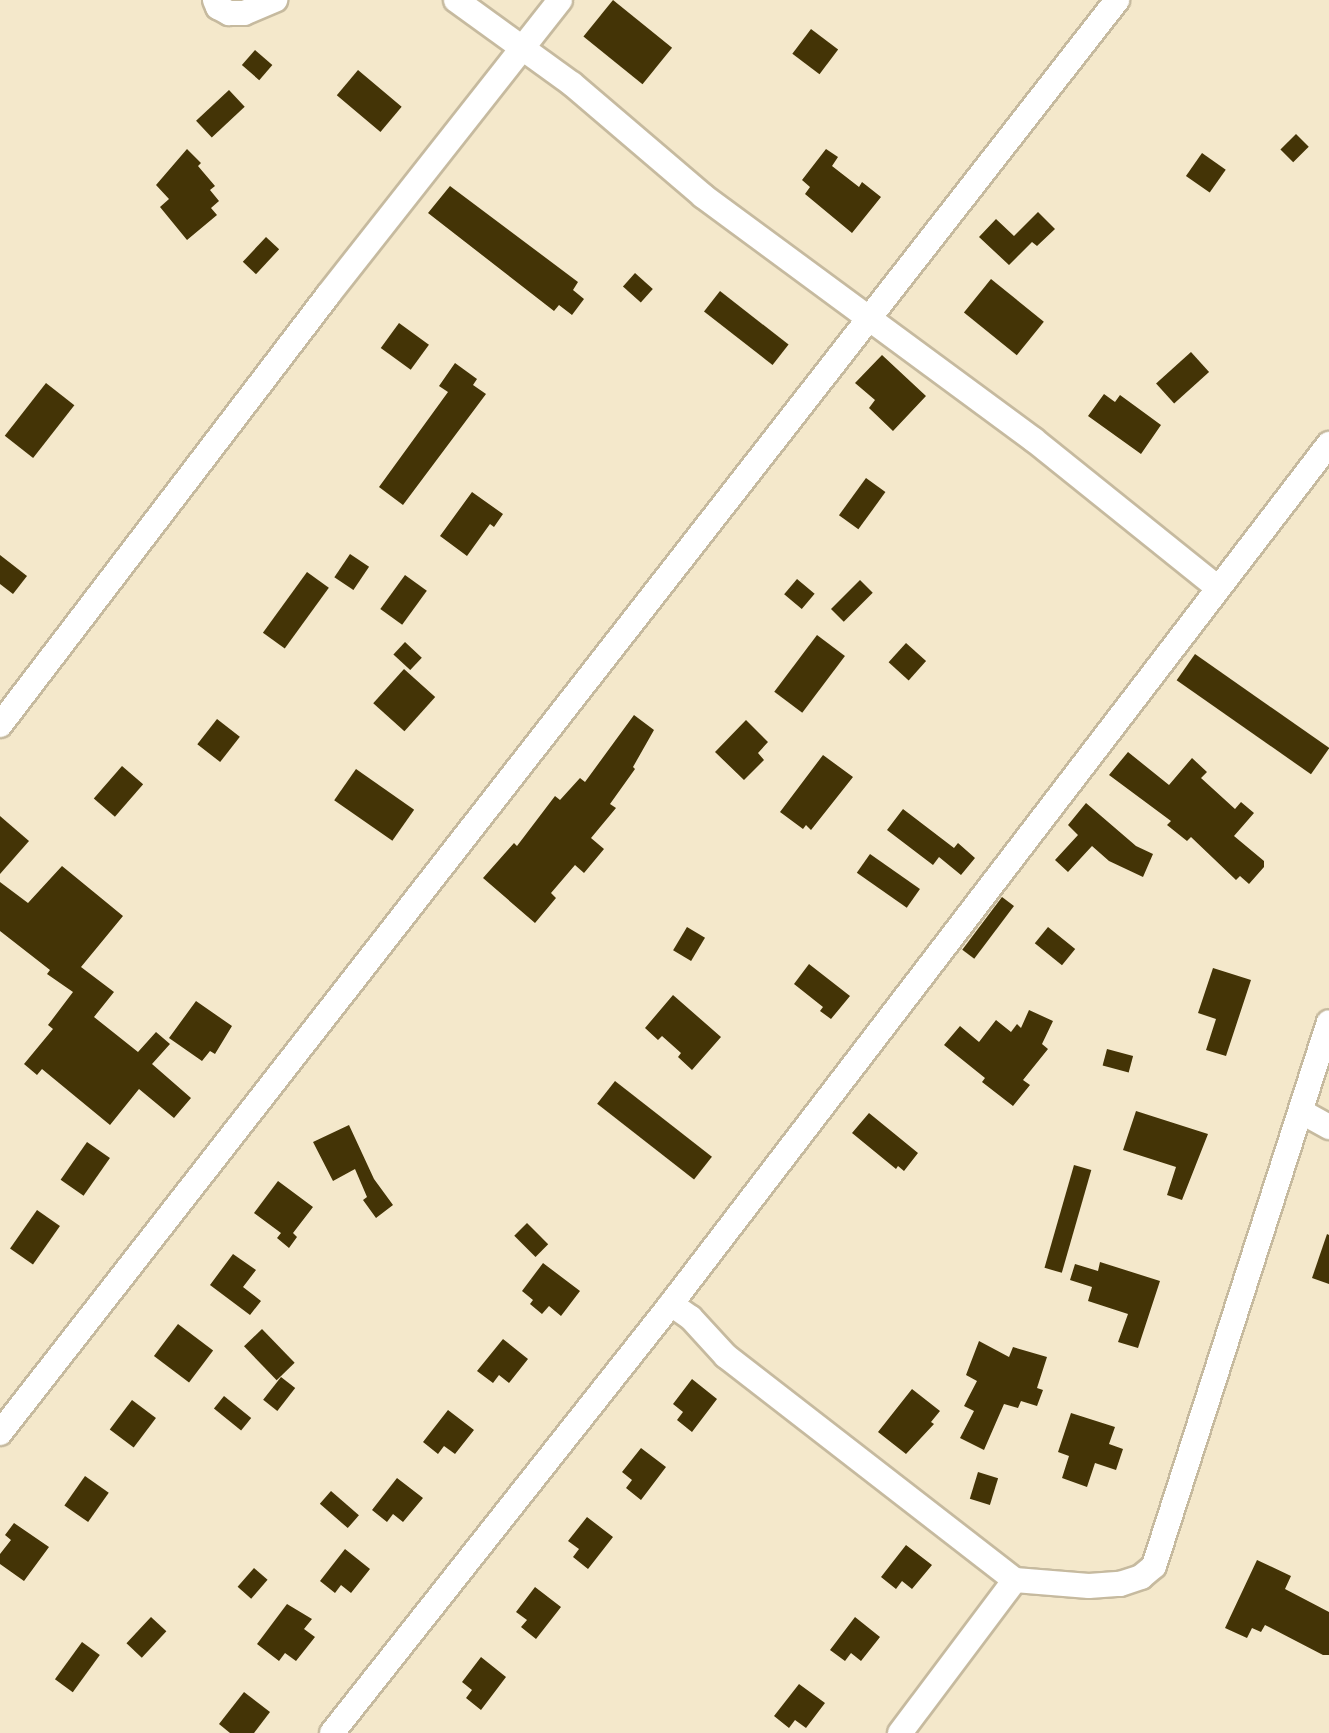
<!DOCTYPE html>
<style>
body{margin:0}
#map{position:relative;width:1329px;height:1733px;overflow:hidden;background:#f4e8cb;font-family:"Sofia Sans Condensed",sans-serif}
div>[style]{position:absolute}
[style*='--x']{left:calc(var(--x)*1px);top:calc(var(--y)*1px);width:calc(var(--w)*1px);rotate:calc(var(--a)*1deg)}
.building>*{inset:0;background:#443406;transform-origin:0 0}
.roads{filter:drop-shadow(2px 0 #c6ba9f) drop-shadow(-2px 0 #c6ba9f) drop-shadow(0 2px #c6ba9f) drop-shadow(0 -2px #c6ba9f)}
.minor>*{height:24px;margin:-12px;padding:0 12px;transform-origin:12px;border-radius:12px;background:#fff}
span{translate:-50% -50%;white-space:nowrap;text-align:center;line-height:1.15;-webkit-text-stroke:8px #fff;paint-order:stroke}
</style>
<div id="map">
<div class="building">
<i style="left:613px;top:0;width:76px;height:47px;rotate:39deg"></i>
<i style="left:811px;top:29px;width:34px;height:31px;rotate:37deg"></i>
<i style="left:255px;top:50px;width:23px;height:20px;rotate:41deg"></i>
<i style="left:358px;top:70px;width:57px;height:33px;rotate:40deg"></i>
<i style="left:229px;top:90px;width:23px;height:45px;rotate:47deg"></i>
<i style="left:1296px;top:134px;width:18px;height:22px;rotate:45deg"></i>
<i style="clip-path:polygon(187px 149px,201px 163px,198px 166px,215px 186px,210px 190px,219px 201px,211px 208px,217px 215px,187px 240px,160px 207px,169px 199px,156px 185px)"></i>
<i style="clip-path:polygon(826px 149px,838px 157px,832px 166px,859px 187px,862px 182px,881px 197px,852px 233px,805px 194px,810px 187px,802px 180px)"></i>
<i style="left:1202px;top:153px;width:29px;height:28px;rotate:35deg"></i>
<i style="clip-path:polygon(450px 186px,578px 282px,573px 290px,584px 299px,572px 315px,559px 305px,554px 311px,428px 213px)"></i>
<i style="clip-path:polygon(1038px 212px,1055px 229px,1037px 246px,1032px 242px,1009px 265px,979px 237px,996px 219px,1014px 236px)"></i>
<i style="left:266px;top:237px;width:18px;height:34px;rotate:43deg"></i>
<i style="left:635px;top:273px;width:24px;height:18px;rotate:42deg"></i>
<i style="left:991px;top:279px;width:68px;height:43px;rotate:39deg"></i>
<i style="left:720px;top:291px;width:87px;height:26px;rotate:38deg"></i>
<i style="left:399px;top:323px;width:37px;height:31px;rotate:36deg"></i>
<i style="left:1191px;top:352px;width:27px;height:47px;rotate:48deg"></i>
<i style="clip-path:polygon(882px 355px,926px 396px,893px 431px,869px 408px,875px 400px,855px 383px)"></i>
<i style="clip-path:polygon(455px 363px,477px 379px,473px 385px,486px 394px,403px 505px,379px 487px,448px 392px,439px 386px)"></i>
<i style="left:46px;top:383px;width:36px;height:67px;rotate:38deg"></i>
<i style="clip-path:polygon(1104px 394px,1115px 402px,1120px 395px,1161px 425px,1141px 454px,1088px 416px)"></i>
<i style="left:866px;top:478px;width:24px;height:46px;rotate:36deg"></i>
<i style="clip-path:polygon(472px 492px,503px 514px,494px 527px,490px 524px,467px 556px,440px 536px)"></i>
<i style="left:350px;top:554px;width:23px;height:28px;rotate:34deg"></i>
<i style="clip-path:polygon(0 555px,27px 576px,13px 594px,0 584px)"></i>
<i style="left:307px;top:572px;width:27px;height:75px;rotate:36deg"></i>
<i style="left:405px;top:575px;width:27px;height:42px;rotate:36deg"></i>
<i style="left:797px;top:579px;width:23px;height:20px;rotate:40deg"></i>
<i style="left:860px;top:580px;width:18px;height:41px;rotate:45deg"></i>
<i style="left:817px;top:635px;width:35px;height:71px;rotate:37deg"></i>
<i style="left:405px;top:642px;width:23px;height:17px;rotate:43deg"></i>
<i style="left:906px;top:643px;width:27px;height:26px;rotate:42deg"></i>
<i style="left:1195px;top:654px;width:164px;height:32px;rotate:35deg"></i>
<i style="left:404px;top:669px;width:42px;height:46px;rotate:42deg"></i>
<i style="clip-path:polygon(634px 715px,654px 730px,633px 767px,635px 769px,610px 804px,616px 808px,591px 838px,604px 849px,584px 873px,575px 865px,551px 893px,556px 898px,535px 923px,483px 878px,514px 843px,517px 846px,555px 796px,560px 800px,580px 778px,585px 782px)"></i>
<i style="left:217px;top:719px;width:29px;height:32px;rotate:38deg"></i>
<i style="clip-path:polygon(746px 720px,768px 742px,758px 753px,764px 760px,744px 780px,715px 752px)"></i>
<i style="clip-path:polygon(1128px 752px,1169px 785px,1192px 758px,1207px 772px,1201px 778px,1235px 809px,1241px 802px,1254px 813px,1234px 836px,1264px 861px,1264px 867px,1249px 884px,1240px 876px,1236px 880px,1191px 837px,1187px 841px,1167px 825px,1171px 821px,1109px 775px)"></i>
<i style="clip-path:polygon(823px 755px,853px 777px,811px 830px,806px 825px,803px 829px,780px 812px)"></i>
<i style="left:122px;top:766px;width:28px;height:43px;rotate:41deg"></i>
<i style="left:356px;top:769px;width:71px;height:38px;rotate:35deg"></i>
<i style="clip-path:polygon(1086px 803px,1136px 846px,1153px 854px,1143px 877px,1109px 861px,1092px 846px,1068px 872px,1055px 860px,1078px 835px,1068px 825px)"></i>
<i style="clip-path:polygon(903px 809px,954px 848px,958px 843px,975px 858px,961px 875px,939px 857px,933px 865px,887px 830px)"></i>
<i style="clip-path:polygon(0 816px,29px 841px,0 874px)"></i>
<i style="left:870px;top:854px;width:61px;height:23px;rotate:35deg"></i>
<i style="clip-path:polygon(62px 866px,123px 916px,81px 967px,114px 992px,94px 1017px,138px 1052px,156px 1032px,170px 1044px,152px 1064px,191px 1098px,174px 1118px,139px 1089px,110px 1125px,42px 1069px,37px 1075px,24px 1064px,53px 1029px,48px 1025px,73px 992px,47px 974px,50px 970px,0 931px,0 882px,28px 903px)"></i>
<i style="left:1002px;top:897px;width:15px;height:66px;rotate:37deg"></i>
<i style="left:687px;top:927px;width:21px;height:27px;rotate:31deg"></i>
<i style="left:1048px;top:927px;width:35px;height:21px;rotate:39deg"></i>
<i style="clip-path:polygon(809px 964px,850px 996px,831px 1019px,820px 1011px,823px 1007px,794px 984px)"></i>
<i style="clip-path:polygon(1213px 968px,1251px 980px,1226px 1056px,1206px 1050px,1216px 1019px,1198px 1013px)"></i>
<i style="clip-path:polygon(673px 995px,721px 1037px,692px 1070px,678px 1057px,681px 1053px,662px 1036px,658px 1040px,645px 1028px)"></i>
<i style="clip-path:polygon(196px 1001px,232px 1026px,215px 1054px,210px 1051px,202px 1061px,169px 1038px)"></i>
<i style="clip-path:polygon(1029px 1010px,1053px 1021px,1042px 1044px,1048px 1049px,1023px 1080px,1030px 1085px,1013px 1106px,982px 1082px,985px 1078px,944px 1045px,960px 1026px,979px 1042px,996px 1020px,1011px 1032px,1017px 1024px,1021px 1028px)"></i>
<i style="left:1107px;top:1049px;width:27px;height:17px;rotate:15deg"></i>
<i style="left:615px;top:1081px;width:123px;height:29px;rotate:38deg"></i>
<i style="clip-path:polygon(1136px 1111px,1208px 1134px,1182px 1200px,1167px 1195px,1176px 1167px,1123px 1150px)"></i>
<i style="clip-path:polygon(869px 1113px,918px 1153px,904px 1171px,898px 1166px,896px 1169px,852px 1133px)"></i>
<i style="clip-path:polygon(349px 1125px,374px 1179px,393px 1205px,376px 1218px,363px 1200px,367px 1197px,355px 1169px,333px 1181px,313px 1142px)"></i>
<i style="left:87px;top:1142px;width:28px;height:46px;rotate:35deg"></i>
<i style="left:1074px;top:1165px;width:18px;height:107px;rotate:16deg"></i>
<i style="clip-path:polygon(278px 1181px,313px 1207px,293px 1233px,297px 1237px,289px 1248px,277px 1238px,281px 1233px,254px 1213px)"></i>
<i style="left:37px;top:1210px;width:28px;height:47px;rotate:35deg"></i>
<i style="left:527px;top:1223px;width:30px;height:18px;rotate:45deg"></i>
<i style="clip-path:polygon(1327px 1234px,1329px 1235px,1329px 1284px,1312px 1278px)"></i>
<i style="clip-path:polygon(233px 1254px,256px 1270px,243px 1287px,261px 1301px,250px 1315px,210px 1285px)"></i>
<i style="clip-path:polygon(1100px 1262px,1160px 1281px,1138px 1348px,1118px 1342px,1128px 1314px,1088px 1301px,1092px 1287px,1070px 1280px,1075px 1264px,1098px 1271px)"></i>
<i style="clip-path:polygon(543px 1263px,580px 1291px,561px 1316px,549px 1306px,542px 1314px,530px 1304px,533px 1300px,522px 1291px)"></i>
<i style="left:178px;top:1324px;width:44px;height:40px;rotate:37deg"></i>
<i style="left:262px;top:1329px;width:47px;height:25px;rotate:46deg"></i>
<i style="clip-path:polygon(503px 1339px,528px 1359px,509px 1383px,499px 1375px,493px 1383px,477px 1371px)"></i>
<i style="clip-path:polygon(979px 1341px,1009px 1357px,1013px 1347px,1047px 1357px,1037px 1388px,1043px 1390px,1037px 1406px,1021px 1401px,1018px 1408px,1004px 1404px,984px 1450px,960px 1438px,974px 1411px,964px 1406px,977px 1381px,966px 1375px)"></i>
<i style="left:281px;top:1377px;width:18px;height:29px;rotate:38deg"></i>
<i style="clip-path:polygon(692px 1379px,717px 1399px,692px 1432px,677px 1420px,683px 1412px,673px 1404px)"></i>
<i style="clip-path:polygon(912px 1389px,940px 1411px,931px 1422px,934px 1424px,906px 1454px,878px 1432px)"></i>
<i style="left:224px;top:1396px;width:35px;height:16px;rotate:39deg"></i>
<i style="left:132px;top:1400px;width:30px;height:37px;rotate:37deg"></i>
<i style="clip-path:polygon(448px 1410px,474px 1430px,455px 1454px,444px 1446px,438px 1454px,423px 1442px)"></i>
<i style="clip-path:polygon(1071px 1413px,1115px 1427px,1109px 1444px,1123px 1449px,1116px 1470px,1095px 1463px,1087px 1487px,1062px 1478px,1069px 1456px,1058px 1452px)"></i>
<i style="clip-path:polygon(641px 1448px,666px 1467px,641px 1500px,626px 1488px,632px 1480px,622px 1472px)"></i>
<i style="left:978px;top:1472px;width:21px;height:28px;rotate:17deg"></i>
<i style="left:85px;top:1476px;width:29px;height:36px;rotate:35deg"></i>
<i style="clip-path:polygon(397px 1478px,423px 1498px,403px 1522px,393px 1514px,387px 1522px,372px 1510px)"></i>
<i style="left:331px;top:1491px;width:37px;height:17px;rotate:41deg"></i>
<i style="clip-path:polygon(587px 1517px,613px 1537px,588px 1569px,573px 1557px,579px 1549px,568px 1541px)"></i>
<i style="clip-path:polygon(14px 1523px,49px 1547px,24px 1581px,0 1564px,0 1554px,11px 1540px,5px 1535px)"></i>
<i style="clip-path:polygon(906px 1545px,932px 1565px,912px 1589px,902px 1581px,896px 1589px,881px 1577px)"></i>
<i style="clip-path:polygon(345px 1549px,370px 1569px,351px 1593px,341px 1585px,335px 1593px,320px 1581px)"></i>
<i style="clip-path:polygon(1257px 1560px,1291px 1576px,1285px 1589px,1329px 1612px,1329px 1655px,1323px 1655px,1265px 1625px,1261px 1632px,1252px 1628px,1247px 1638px,1225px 1628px)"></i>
<i style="left:254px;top:1568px;width:18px;height:25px;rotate:41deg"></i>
<i style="clip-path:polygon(535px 1587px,561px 1607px,536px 1639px,521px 1627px,527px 1620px,516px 1612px)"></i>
<i style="clip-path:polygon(287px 1604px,312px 1619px,304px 1629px,315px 1637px,296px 1661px,285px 1653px,279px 1661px,257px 1644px)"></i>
<i style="left:151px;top:1617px;width:21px;height:36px;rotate:43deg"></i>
<i style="clip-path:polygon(855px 1617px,880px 1637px,861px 1661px,851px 1653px,845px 1661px,830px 1650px)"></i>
<i style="left:82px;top:1642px;width:22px;height:46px;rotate:36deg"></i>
<i style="clip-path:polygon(481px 1657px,506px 1677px,481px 1710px,466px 1698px,472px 1690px,462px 1682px)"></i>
<i style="clip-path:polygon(799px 1684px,825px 1703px,806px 1728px,795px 1720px,789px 1728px,774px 1716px)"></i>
<i style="clip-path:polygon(244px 1692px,270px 1712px,254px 1733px,230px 1733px,219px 1724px)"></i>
</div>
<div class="roads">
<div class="minor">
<i style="--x:215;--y:0;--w:8;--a:67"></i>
<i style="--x:218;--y:7;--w:13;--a:29"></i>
<i style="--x:229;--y:13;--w:15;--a:0"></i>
<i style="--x:244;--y:13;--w:34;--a:-23"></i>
<i style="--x:456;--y:0;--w:143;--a:35.9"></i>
<i style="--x:572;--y:84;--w:172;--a:40.5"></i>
<i style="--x:703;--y:196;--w:411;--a:36.4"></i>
<i style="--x:1034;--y:440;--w:235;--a:38.8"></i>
<i style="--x:0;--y:725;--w:541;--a:-52.66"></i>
<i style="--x:328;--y:295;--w:375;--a:-51.8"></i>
<i style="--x:1302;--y:1112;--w:31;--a:29"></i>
<i style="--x:671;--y:1304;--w:24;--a:35"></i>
<i style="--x:691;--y:1318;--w:52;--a:47.4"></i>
<i style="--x:726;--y:1356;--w:366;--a:37.8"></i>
<i style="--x:1015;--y:1580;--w:74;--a:4.6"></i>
<i style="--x:1089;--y:1586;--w:31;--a:-4"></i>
<i style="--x:1120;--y:1584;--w:22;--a:-18"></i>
<i style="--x:1141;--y:1577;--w:17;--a:-40"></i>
<i style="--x:1154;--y:1566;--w:571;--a:-72.17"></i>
<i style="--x:0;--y:1433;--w:1817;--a:-52.06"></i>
<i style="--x:332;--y:1733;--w:547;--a:-51.68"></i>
<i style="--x:671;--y:1304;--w:1083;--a:-52.58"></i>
<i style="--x:900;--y:1733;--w:191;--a:-53.1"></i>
</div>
</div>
</div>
